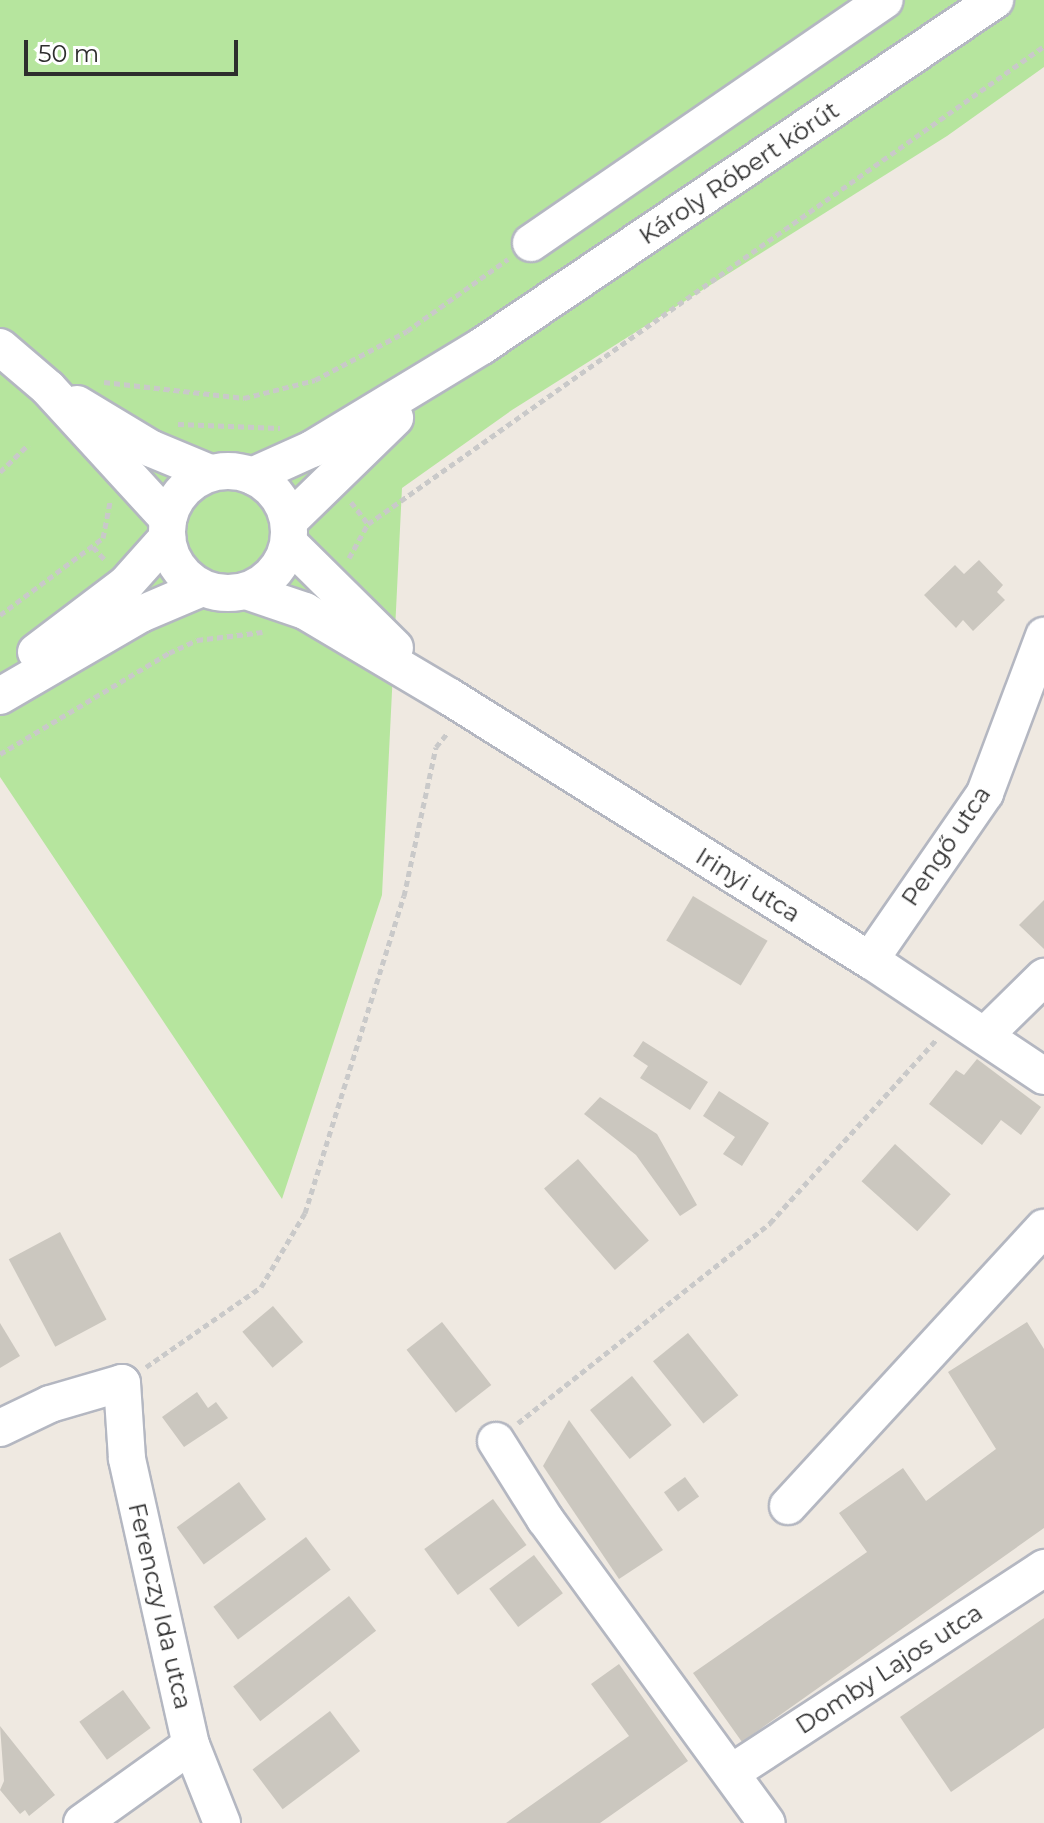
<!DOCTYPE html>
<meta charset="utf-8">
<style>
body{margin:0}
#map{position:relative;width:1044px;height:1823px;overflow:hidden;background:#efe9e1;font-family:Montserrat,sans-serif}
div>[style]{position:absolute}
[style*='--x']{left:calc(var(--x)*1px);top:calc(var(--y)*1px);width:calc(var(--w)*1px);rotate:calc(var(--a)*1deg)}
.green>*{inset:0;background:#b6e59e}
.building>*{inset:0;background:#cbc7bf;transform-origin:0 0}
.path>*{height:5px;margin-top:-2.5px;transform-origin:0;background:repeating-linear-gradient(90deg,#c9c9c9 0 6px,transparent 0 10px)}
.roads{filter:drop-shadow(2px 0 #b4b7c1) drop-shadow(-2px 0 #b4b7c1) drop-shadow(0 2px #b4b7c1) drop-shadow(0 -2px #b4b7c1)}
.minor>*{height:36px;margin:-18px;padding:0 18px;transform-origin:18px;border-radius:18px;background:#fff}
.minor>.ring{margin:-18px;padding:0;box-sizing:content-box;background:none;border:36px solid #fff;border-radius:50%}
span{translate:-50% -50%;white-space:nowrap;text-align:center;line-height:1.15;-webkit-text-stroke:8px #fff;paint-order:stroke}
.street-label{font-size:24px;color:#2e2e2e}
.scale{position:absolute;left:24px;top:40px;width:214px;height:36px;box-sizing:border-box;border:4px solid #2e2e2e;border-top:0;padding-left:10px;font-size:24px;line-height:28px;white-space:nowrap;color:#2e2e2e;-webkit-text-stroke:6px #fff;paint-order:stroke}
</style>
<div id="map">
<div class="green">
<i style="clip-path:polygon(0 0,1044px 0,1044px 67px,947px 136px,512px 410px,402px 488px,382px 895px,282px 1199px,0 777px)"></i>
</div>
<div class="building">
<i style="clip-path:polygon(979px 560px,1003px 585px,997px 592px,1005px 600px,973px 631px,963px 620px,956px 628px,924px 595px,955px 565px,964px 574px)"></i>
<i style="left:693px;top:896px;width:87px;height:52px;rotate:31deg"></i>
<i style="clip-path:polygon(1044px 900px,1044px 949px,1019px 925px)"></i>
<i style="clip-path:polygon(643px 1041px,708px 1082px,690px 1110px,640px 1078px,648px 1066px,633px 1056px)"></i>
<i style="clip-path:polygon(977px 1059px,1041px 1107px,1021px 1135px,1001px 1120px,982px 1145px,929px 1104px,956px 1070px,964px 1075px)"></i>
<i style="clip-path:polygon(719px 1091px,769px 1123px,742px 1166px,723px 1154px,735px 1137px,703px 1116px)"></i>
<i style="clip-path:polygon(600px 1097px,657px 1134px,697px 1205px,680px 1216px,636px 1155px,584px 1114px)"></i>
<i style="left:895px;top:1144px;width:75px;height:50px;rotate:42deg"></i>
<i style="left:578px;top:1159px;width:108px;height:45px;rotate:49deg"></i>
<i style="left:60px;top:1232px;width:99px;height:58px;rotate:62deg"></i>
<i style="left:273px;top:1306px;width:47px;height:40px;rotate:50deg"></i>
<i style="left:442px;top:1322px;width:80px;height:45px;rotate:52deg"></i>
<i style="clip-path:polygon(1027px 1322px,1044px 1349px,1044px 1528px,742px 1742px,693px 1673px,867px 1552px,839px 1513px,903px 1468px,926px 1501px,996px 1449px,948px 1372px)"></i>
<i style="clip-path:polygon(0 1323px,20px 1356px,0 1368px)"></i>
<i style="left:688px;top:1333px;width:80px;height:45px;rotate:51deg"></i>
<i style="left:632px;top:1376px;width:63px;height:54px;rotate:51deg"></i>
<i style="clip-path:polygon(197px 1392px,208px 1408px,216px 1402px,228px 1418px,184px 1447px,162px 1417px)"></i>
<i style="clip-path:polygon(569px 1420px,663px 1550px,619px 1579px,543px 1466px)"></i>
<i style="left:685px;top:1477px;width:24px;height:26px;rotate:54deg"></i>
<i style="left:239px;top:1482px;width:46px;height:77px;rotate:54deg"></i>
<i style="left:493px;top:1499px;width:57px;height:85px;rotate:54deg"></i>
<i style="left:306px;top:1537px;width:41px;height:116px;rotate:53deg"></i>
<i style="left:534px;top:1555px;width:48px;height:56px;rotate:53deg"></i>
<i style="left:349px;top:1596px;width:44px;height:147px;rotate:52deg"></i>
<i style="clip-path:polygon(1044px 1618px,1044px 1728px,951px 1792px,900px 1717px)"></i>
<i style="clip-path:polygon(619px 1664px,688px 1761px,600px 1823px,506px 1823px,629px 1736px,591px 1684px)"></i>
<i style="left:123px;top:1690px;width:47px;height:54px;rotate:54deg"></i>
<i style="left:330px;top:1711px;width:50px;height:97px;rotate:53deg"></i>
<i style="clip-path:polygon(0 1726px,55px 1795px,29px 1816px,25px 1810px,20px 1814px,0 1790px,4px 1781px)"></i>
</div>
<div class="path">
<i style="--x:104;--y:382;--w:141;--a:6.5"></i>
<i style="--x:244;--y:398;--w:73;--a:-14.2"></i>
<i style="--x:315;--y:380;--w:104;--a:-28"></i>
<i style="--x:407;--y:331;--w:124;--a:-35.5"></i>
<i style="--x:178;--y:424;--w:102;--a:2.2"></i>
<i style="--x:0;--y:472;--w:40;--a:-44"></i>
<i style="--x:351;--y:502;--w:28;--a:52"></i>
<i style="--x:93;--y:547;--w:19;--a:47"></i>
<i style="--x:349;--y:558;--w:39;--a:-61"></i>
<i style="--x:368;--y:524;--w:828;--a:-35.26"></i>
<i style="--x:0;--y:615;--w:129;--a:-36.8"></i>
<i style="--x:103;--y:538;--w:38;--a:-79"></i>
<i style="--x:0;--y:754;--w:197;--a:-30.9"></i>
<i style="--x:169;--y:653;--w:31;--a:-25"></i>
<i style="--x:197;--y:640;--w:66;--a:-6.9"></i>
<i style="--x:146;--y:1367;--w:140;--a:-34.8"></i>
<i style="--x:261;--y:1287;--w:86;--a:-59.3"></i>
<i style="--x:305;--y:1213;--w:332;--a:-72.7"></i>
<i style="--x:404;--y:896;--w:152;--a:-77.9"></i>
<i style="--x:436;--y:747;--w:19;--a:-51"></i>
<i style="--x:518;--y:1423;--w:322;--a:-38.4"></i>
<i style="--x:770;--y:1223;--w:248;--a:-47.8"></i>
</div>
<div class="roads">
<div class="minor">
<i style="--x:531;--y:243;--w:429;--a:-34.5"></i>
<i style="--x:0;--y:347;--w:63;--a:40.5"></i>
<i style="--x:48;--y:388;--w:178;--a:47.5"></i>
<i style="--x:77;--y:404;--w:87;--a:31"></i>
<i style="--x:152;--y:449;--w:63;--a:22.5"></i>
<i class="ring" style="left:167px;top:471px;width:86px;height:86px"></i>
<i style="--x:252;--y:476;--w:66;--a:-24.2"></i>
<i style="--x:312;--y:449;--w:199;--a:-31.2"></i>
<i style="--x:482;--y:346;--w:619;--a:-34"></i>
<i style="--x:289;--y:521;--w:148;--a:-44.2"></i>
<i style="--x:289;--y:543;--w:149;--a:44.7"></i>
<i style="--x:246;--y:591;--w:62;--a:18.7"></i>
<i style="--x:305;--y:611;--w:169;--a:30.7"></i>
<i style="--x:450;--y:697;--w:496;--a:32.1"></i>
<i style="--x:870;--y:960;--w:209;--a:33.7"></i>
<i style="--x:36;--y:652;--w:113;--a:-37.1"></i>
<i style="--x:126;--y:584;--w:62;--a:-48.3"></i>
<i style="--x:0;--y:696;--w:163;--a:-30.2"></i>
<i style="--x:141;--y:614;--w:66;--a:-23.1"></i>
<i style="--x:870;--y:960;--w:203;--a:-55.4"></i>
<i style="--x:985;--y:793;--w:168;--a:-69.4"></i>
<i style="--x:985;--y:1035;--w:83;--a:-44.5"></i>
<i style="--x:0;--y:1428;--w:55;--a:-25.6"></i>
<i style="--x:50;--y:1404;--w:75;--a:-16.3"></i>
<i style="--x:122;--y:1383;--w:76;--a:86.2"></i>
<i style="--x:127;--y:1459;--w:293;--a:77.4"></i>
<i style="--x:191;--y:1745;--w:84;--a:68.3"></i>
<i style="--x:496;--y:1441;--w:92;--a:57.9"></i>
<i style="--x:545;--y:1519;--w:376;--a:53.9"></i>
<i style="--x:788;--y:1506;--w:378;--a:-47.4"></i>
<i style="--x:734;--y:1771;--w:371;--a:-33.2"></i>
<i style="--x:82;--y:1823;--w:134;--a:-35.6"></i>
</div>
</div>
<div class="street-label">
<span style="left:739px;top:173px;rotate:-34deg">Károly Róbert körút</span>
<span style="left:946px;top:846px;rotate:-56deg">Pengő utca</span>
<span style="left:748px;top:885px;rotate:32deg">Irinyi utca</span>
<span style="left:160px;top:1606px;rotate:77deg">Ferenczy Ida utca</span>
<span style="left:889px;top:1669px;rotate:-33deg">Domby Lajos utca</span>
</div>
<div class="scale">50 m</div>
</div>
